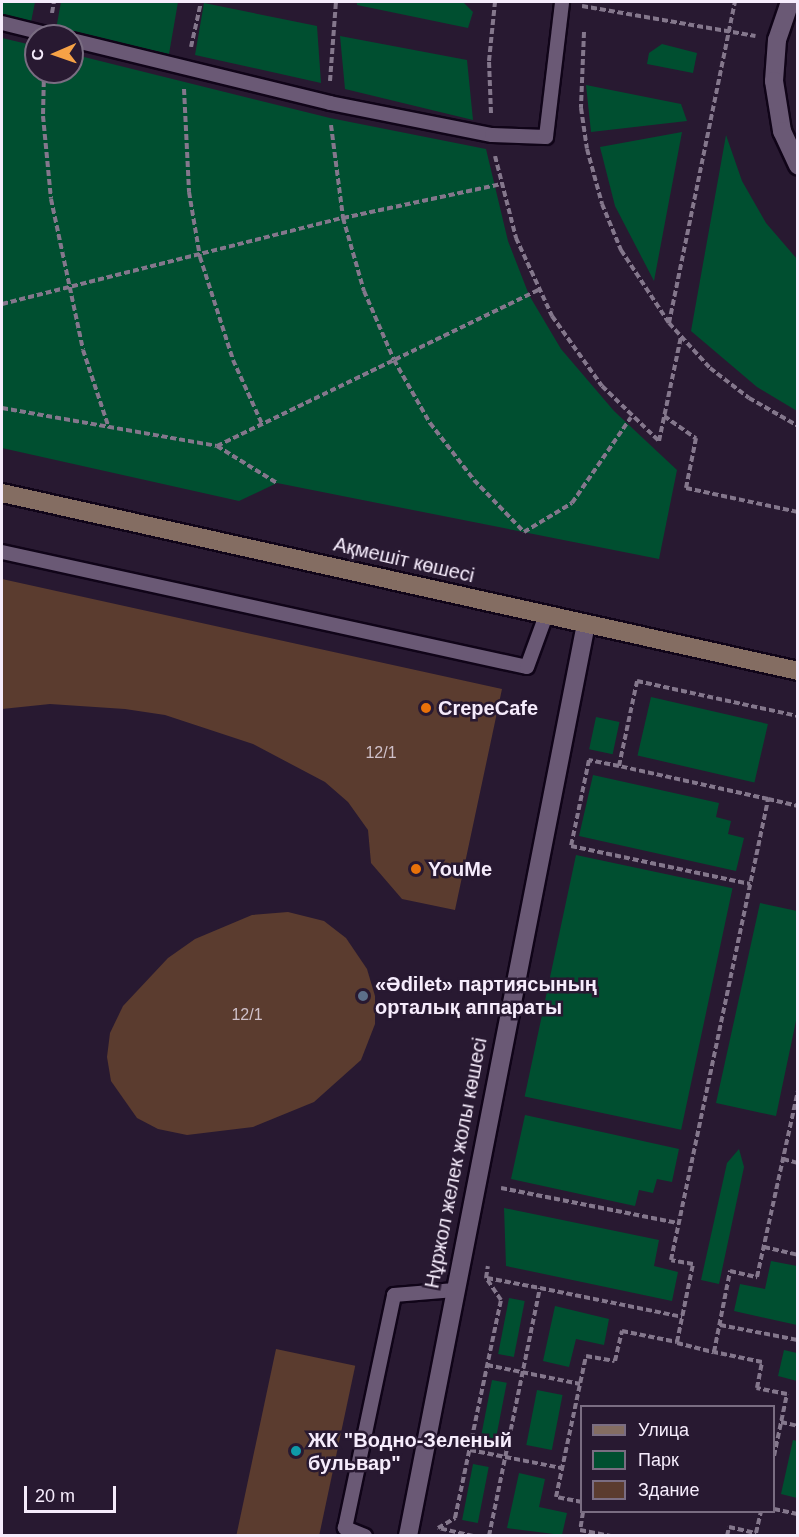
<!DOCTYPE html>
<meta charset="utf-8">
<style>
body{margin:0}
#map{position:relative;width:799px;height:1537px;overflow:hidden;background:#281931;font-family:Helvetica,sans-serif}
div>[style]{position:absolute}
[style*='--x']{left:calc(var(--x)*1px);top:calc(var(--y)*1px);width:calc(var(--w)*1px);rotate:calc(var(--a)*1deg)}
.green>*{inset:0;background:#004f30;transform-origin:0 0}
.building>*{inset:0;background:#5b3c2f;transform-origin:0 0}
.path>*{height:4px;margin-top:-2px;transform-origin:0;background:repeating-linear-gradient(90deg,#84778c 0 6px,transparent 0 9px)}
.roads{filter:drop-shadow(2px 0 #100418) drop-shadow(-2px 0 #100418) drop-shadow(0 2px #100418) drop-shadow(0 -2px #100418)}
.lane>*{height:14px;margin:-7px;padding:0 7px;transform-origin:7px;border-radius:7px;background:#6a5975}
.street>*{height:18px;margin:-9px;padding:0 9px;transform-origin:9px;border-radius:9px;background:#6a5975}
.secondary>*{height:18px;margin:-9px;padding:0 9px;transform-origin:9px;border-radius:9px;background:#846d62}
.dots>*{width:16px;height:16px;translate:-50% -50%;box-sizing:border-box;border:3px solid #281931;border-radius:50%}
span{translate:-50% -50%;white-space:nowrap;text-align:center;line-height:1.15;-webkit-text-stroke:5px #281931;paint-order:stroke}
.number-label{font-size:16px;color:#cfc0c9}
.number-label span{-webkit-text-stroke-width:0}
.street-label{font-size:20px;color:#f6ecfc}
.poi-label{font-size:20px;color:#f6ecfc;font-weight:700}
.left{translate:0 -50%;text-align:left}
.frame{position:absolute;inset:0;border:3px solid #f6ecfc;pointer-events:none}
.legend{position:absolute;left:580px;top:1405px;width:195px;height:108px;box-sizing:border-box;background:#281931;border:2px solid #7a6d82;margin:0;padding:8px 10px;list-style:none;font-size:18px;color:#f6ecfc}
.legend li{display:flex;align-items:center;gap:12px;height:30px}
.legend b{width:30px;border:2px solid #7a6d82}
.north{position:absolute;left:24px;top:24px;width:60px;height:60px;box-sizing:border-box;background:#281931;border:2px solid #7a6d82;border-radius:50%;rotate:268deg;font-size:16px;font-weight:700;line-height:24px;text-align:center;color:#f6ecfc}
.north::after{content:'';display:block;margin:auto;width:21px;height:27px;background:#f6a246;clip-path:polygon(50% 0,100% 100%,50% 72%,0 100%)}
.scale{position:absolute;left:24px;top:1486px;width:92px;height:27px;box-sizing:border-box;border:3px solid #f6ecfc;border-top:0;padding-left:8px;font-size:18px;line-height:21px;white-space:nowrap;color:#f6ecfc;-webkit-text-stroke:4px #281931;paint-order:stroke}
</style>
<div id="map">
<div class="green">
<i style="clip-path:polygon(2px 2px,35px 2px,30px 27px,2px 20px)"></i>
<i style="clip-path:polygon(61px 2px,178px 2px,169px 54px,56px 29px)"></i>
<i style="clip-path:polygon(357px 2px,463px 2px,473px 12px,468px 28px,357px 5px)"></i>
<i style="clip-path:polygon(204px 3px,317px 26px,321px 83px,195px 55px)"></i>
<i style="clip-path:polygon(340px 36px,467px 60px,473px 120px,345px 89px)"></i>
<i style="clip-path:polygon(2px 38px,36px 46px,36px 72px,72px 72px,72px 54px,330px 118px,486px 149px,508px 241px,529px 295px,561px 349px,614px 411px,677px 470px,659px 559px,277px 483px,239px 501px,2px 448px)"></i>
<i style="clip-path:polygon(662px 44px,697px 53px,693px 73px,647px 64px,649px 53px)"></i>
<i style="clip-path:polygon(586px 85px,681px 104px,687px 121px,591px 132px)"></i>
<i style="clip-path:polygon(682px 132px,654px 281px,615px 206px,600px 147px)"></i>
<i style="clip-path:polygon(726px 135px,742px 181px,766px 223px,797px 259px,797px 411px,757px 387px,691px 331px)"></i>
<i style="left:651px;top:697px;width:120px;height:60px;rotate:13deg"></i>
<i style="left:596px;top:717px;width:24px;height:33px;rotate:12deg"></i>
<i style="clip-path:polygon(593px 775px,719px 803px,716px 817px,731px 821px,728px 834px,744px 838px,736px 871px,579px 836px)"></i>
<i style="left:576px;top:855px;width:160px;height:247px;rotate:12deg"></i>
<i style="clip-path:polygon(760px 903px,797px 911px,797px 1016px,776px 1116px,716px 1103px)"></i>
<i style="clip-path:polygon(525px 1115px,679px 1149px,672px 1182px,657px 1179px,653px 1193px,639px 1190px,635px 1206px,511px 1179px)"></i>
<i style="clip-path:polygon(739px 1149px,744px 1167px,719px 1284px,701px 1280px,727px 1163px)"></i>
<i style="clip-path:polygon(504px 1208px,659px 1240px,654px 1266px,678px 1272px,672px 1301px,506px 1266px)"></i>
<i style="clip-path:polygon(771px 1261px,797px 1266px,797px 1325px,734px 1311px,740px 1284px,765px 1289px)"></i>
<i style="left:509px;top:1298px;width:16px;height:57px;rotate:11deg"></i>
<i style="clip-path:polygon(555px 1306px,609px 1319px,604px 1345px,576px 1339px,569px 1367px,543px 1361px)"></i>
<i style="clip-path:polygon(784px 1350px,797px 1353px,797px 1381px,778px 1376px)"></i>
<i style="left:492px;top:1380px;width:15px;height:57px;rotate:11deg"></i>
<i style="left:537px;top:1390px;width:26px;height:56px;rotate:11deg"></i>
<i style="clip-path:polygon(793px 1440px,797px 1441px,797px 1498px,781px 1494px)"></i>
<i style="left:473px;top:1464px;width:16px;height:57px;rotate:11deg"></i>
<i style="clip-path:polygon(519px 1473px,545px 1479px,539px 1507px,567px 1513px,562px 1535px,507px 1528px)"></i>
</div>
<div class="building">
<i style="clip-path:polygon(2px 579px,502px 689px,455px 910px,402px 899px,371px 863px,368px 830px,348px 802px,325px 782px,253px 744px,165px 715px,125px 709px,50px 704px,2px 709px)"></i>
<i style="clip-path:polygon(288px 912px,324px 921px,346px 938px,367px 969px,375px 996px,375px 1024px,361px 1060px,314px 1102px,253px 1127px,187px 1135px,158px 1129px,137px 1118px,111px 1081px,107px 1057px,110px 1033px,123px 1006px,168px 958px,195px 939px,252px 915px)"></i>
<i style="left:276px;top:1349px;width:81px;height:191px;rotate:12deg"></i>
</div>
<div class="path">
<i style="--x:582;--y:6;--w:176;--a:9.8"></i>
<i style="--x:52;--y:13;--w:11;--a:-80"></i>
<i style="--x:584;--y:32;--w:76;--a:92.3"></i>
<i style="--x:581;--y:108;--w:41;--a:81.7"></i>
<i style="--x:587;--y:149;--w:57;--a:74.7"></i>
<i style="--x:602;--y:204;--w:50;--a:67.6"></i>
<i style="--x:621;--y:250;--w:87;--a:56.7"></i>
<i style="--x:669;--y:323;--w:61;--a:47.7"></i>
<i style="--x:710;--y:368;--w:49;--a:37.6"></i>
<i style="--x:749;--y:398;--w:56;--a:29.7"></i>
<i style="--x:191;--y:47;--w:46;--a:-77.5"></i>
<i style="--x:44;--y:72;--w:44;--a:91.3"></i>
<i style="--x:43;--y:116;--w:83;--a:84.5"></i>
<i style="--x:51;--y:199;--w:154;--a:78"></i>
<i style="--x:83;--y:350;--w:82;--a:71.6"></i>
<i style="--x:330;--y:81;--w:79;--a:-85.7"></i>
<i style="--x:184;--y:89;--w:103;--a:87.2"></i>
<i style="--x:189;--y:192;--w:66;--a:80.4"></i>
<i style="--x:200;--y:257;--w:108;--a:72.2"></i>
<i style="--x:233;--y:360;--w:70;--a:65.6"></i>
<i style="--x:491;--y:113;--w:52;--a:-92.2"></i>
<i style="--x:489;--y:61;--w:59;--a:-84.2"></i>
<i style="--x:331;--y:125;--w:94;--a:82.6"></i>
<i style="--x:343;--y:218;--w:76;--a:74"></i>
<i style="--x:364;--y:291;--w:75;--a:66.5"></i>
<i style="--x:394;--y:360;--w:73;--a:60.3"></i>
<i style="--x:430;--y:423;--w:72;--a:52.3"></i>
<i style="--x:474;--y:480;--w:72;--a:46.1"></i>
<i style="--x:524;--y:532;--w:56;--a:-31.1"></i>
<i style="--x:572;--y:503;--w:104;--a:-55.5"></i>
<i style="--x:495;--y:156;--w:85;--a:75.6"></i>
<i style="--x:516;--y:238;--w:86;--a:65.2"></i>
<i style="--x:552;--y:316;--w:86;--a:54.5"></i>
<i style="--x:602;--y:386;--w:79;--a:44"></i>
<i style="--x:659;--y:441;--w:106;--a:-78.1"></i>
<i style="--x:2;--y:304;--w:352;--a:-14.2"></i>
<i style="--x:343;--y:218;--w:162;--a:-12.1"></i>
<i style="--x:669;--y:323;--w:328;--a:-78.4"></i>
<i style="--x:2;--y:408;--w:218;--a:10"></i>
<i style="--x:217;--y:446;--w:70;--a:31.7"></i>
<i style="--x:664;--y:416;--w:39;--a:35"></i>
<i style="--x:696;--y:438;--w:51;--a:101.3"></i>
<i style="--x:686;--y:488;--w:115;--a:12.1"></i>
<i style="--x:217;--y:446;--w:357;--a:-25.9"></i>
<i style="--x:619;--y:766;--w:31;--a:-169"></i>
<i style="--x:589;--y:760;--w:88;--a:101.8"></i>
<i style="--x:571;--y:846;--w:183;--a:12"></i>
<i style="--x:768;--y:799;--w:153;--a:-167.5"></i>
<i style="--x:619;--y:766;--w:87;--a:-78"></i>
<i style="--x:637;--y:681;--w:165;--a:12.3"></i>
<i style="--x:783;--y:1159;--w:16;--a:15"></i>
<i style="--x:501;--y:1188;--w:180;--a:11.2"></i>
<i style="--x:764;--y:1247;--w:35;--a:13"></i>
<i style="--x:487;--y:1278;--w:54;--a:10.7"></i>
<i style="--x:720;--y:1325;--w:79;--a:10.9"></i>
<i style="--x:677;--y:1343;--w:38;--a:14"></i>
<i style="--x:487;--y:1365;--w:95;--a:11.5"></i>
<i style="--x:781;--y:1422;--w:17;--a:13"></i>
<i style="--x:470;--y:1450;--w:94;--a:11.1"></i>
<i style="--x:774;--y:1456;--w:63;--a:-78.2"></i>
<i style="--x:787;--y:1394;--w:31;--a:-169"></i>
<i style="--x:757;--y:1388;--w:26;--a:-79"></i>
<i style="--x:762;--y:1362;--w:49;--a:-168.2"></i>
<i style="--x:714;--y:1352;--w:83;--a:-78.8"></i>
<i style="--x:730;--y:1271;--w:28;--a:13"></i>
<i style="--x:757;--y:1277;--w:190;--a:-77.6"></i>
<i style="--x:582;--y:1502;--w:26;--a:-169"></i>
<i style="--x:556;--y:1497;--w:144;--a:-78"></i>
<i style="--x:586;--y:1356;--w:29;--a:10"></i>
<i style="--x:615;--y:1361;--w:31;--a:-77"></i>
<i style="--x:622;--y:1331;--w:56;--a:11.3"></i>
<i style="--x:677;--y:1342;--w:80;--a:-78.4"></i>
<i style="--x:693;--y:1264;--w:22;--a:-170"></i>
<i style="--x:671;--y:1260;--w:471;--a:-78.1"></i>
<i style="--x:768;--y:799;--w:31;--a:13"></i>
<i style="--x:774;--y:1509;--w:25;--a:12"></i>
<i style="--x:583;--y:1512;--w:18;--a:99"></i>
<i style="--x:580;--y:1530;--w:31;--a:11"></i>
<i style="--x:473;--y:1536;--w:36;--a:-167"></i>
<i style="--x:438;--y:1528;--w:20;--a:-30"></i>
<i style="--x:455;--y:1518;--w:223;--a:-78.1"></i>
<i style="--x:501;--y:1300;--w:27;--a:-124"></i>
<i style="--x:486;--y:1278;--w:12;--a:-81"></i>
<i style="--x:489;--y:1536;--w:253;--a:-78.4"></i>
<i style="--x:540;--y:1288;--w:145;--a:11.5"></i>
<i style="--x:727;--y:1536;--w:9;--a:-77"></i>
<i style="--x:729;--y:1527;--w:28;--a:13"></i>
<i style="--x:756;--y:1533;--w:22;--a:-77"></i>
</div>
<div class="roads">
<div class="lane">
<i style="--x:2;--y:23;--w:54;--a:14"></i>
<i style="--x:72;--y:40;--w:266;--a:13.7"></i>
<i style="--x:330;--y:103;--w:165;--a:11.2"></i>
<i style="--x:492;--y:135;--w:54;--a:2.1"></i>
<i style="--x:546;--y:137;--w:136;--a:-83.2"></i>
<i style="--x:2;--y:552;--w:537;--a:12.36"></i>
<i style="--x:527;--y:667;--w:55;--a:-69.9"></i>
<i style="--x:365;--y:1536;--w:22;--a:-158"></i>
<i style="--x:345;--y:1528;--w:238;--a:-78.1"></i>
<i style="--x:394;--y:1295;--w:61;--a:-4.7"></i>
</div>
<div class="street">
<i style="--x:790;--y:2;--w:40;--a:108.9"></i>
<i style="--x:777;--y:40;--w:41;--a:94.2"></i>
<i style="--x:774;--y:81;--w:51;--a:80.9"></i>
<i style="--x:782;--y:131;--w:38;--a:65"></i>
<i style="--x:408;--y:1536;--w:929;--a:-78.96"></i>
</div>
<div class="secondary">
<i style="--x:2;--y:493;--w:816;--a:12.6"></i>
</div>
</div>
<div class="dots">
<i style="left:426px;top:708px;background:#e8710a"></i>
<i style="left:416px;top:869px;background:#e8710a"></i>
<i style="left:363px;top:996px;background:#5c6f8a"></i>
<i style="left:296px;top:1451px;background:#0f9aa8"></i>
</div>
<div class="number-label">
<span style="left:381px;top:753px">12/1</span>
<span style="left:247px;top:1015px">12/1</span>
</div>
<div class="street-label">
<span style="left:404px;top:560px;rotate:13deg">Ақмешіт көшесі</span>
<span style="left:456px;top:1163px;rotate:-79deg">Нұржол желек жолы көшесі</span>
</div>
<div class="poi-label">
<span class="left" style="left:438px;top:708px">CrepeCafe</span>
<span class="left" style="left:428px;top:869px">YouMe</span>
<span class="left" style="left:375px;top:996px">«Әdilet» партиясының<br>орталық аппараты</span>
<span class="left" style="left:308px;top:1452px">ЖК "Водно-Зеленый<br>бульвар"</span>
</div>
<div class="frame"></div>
<ul class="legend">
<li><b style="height:8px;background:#846d62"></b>Улица</li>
<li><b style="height:16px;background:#004f30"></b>Парк</li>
<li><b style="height:16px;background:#5b3c2f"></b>Здание</li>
</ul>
<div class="north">С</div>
<div class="scale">20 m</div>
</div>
